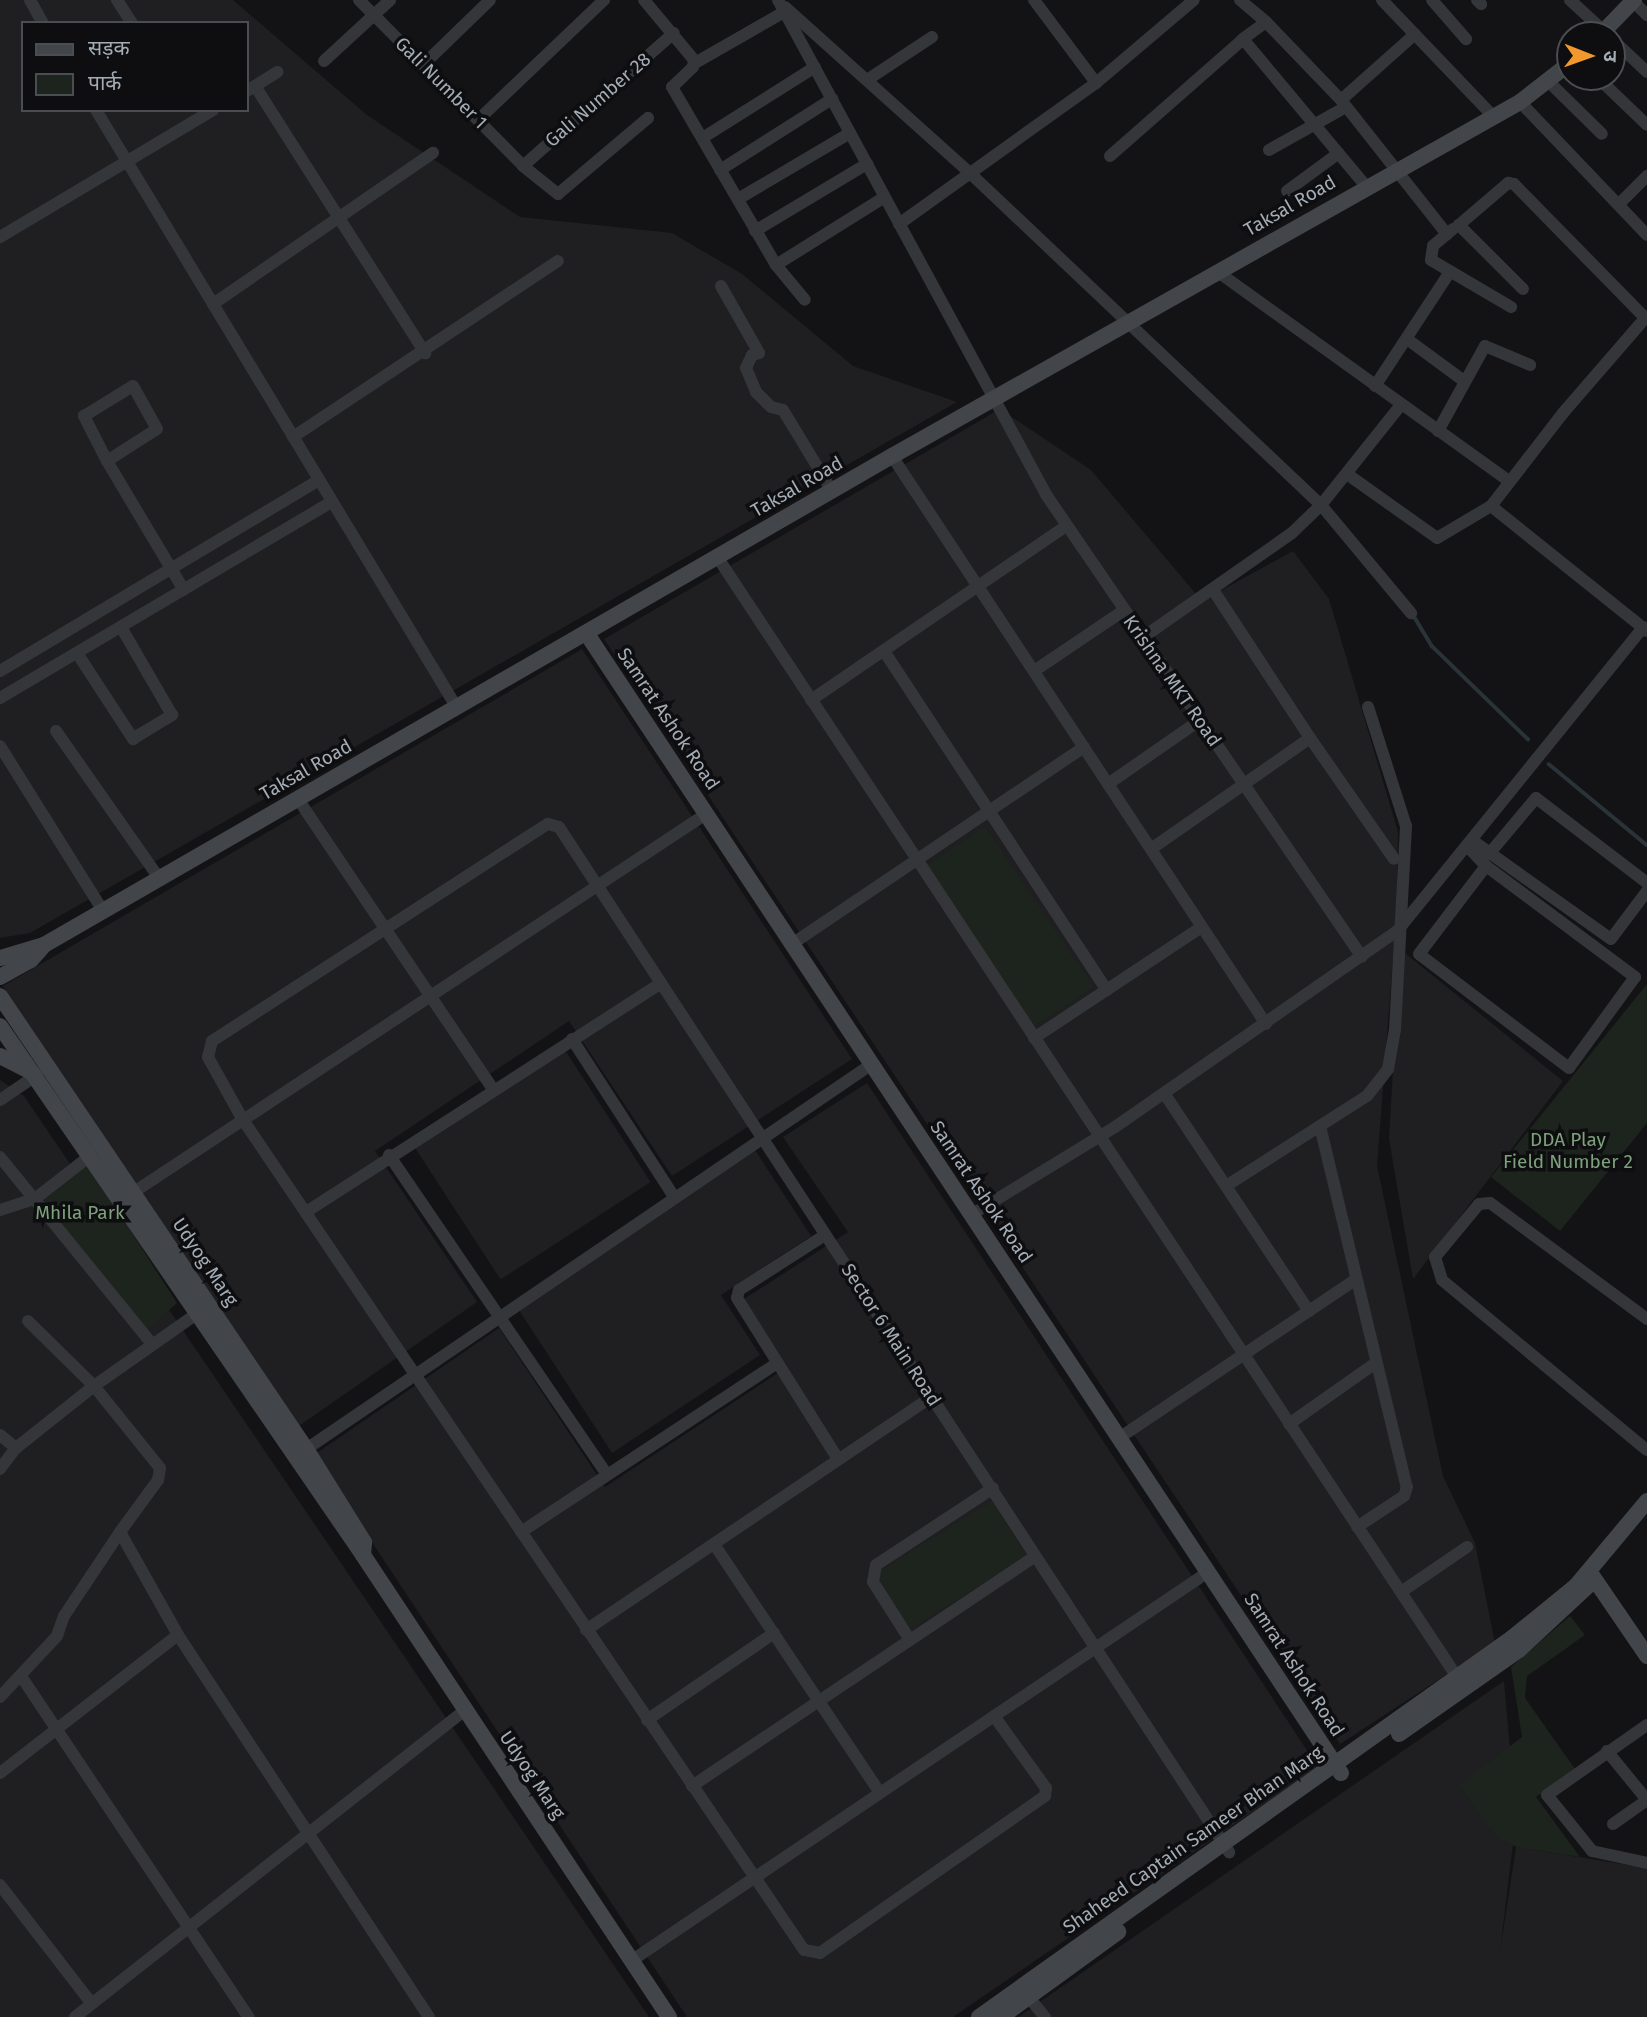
<!DOCTYPE html>
<meta charset="utf-8">
<style>
body{margin:0}
#map{position:relative;width:1647px;height:2017px;overflow:hidden;background:#131315;font-family:"Fira Sans","Noto Sans Devanagari",sans-serif}
div>[style]{position:absolute}
[style*='--x']{left:calc(var(--x)*1px);top:calc(var(--y)*1px);width:calc(var(--w)*1px);rotate:calc(var(--a)*1deg)}
.built>*{inset:0;background:#1f1f22;transform-origin:0 0}
.green>*{inset:0;background:#1d241d;transform-origin:0 0}
.stream>*{height:3.5px;margin:-1.75px;padding:0 1.75px;transform-origin:1.75px;border-radius:1.75px;background:#293338}
.street>*{height:12px;margin:-6px;padding:0 6px;transform-origin:6px;border-radius:6px;background:#34363a}
.secondary>*{height:16px;margin:-8px;padding:0 8px;transform-origin:8px;border-radius:8px;background:#42454a}
span{translate:-50% -50%;white-space:nowrap;text-align:center;line-height:1.15;-webkit-text-stroke:7px #0e0e10;paint-order:stroke}
.street-label{font-size:19px;color:#a4acb5}
.park-label{font-size:19px;color:#7da17b}
.legend{position:absolute;left:21px;top:21px;width:228px;height:91px;box-sizing:border-box;background:#0e0e10;border:2px solid #4a4d52;margin:0;padding:9px 12px;list-style:none;font-size:21px;color:#a4acb5}
.legend li{display:flex;align-items:center;gap:14px;height:35px}
.legend b{width:35px;border:2px solid #4a4d52}
.north{position:absolute;left:1556px;top:21px;width:70px;height:70px;box-sizing:border-box;background:#0e0e10;border:2px solid #4a4d52;border-radius:50%;rotate:91deg;font-size:19px;font-weight:700;line-height:28px;text-align:center;color:#a4acb5}
.north::after{content:'';display:block;margin:auto;width:24px;height:32px;background:#f3982c;clip-path:polygon(50% 0,100% 100%,50% 72%,0 100%)}
</style>
<div id="map">
<div class="built">
<i style="clip-path:polygon(evenodd,0 0,233px 0,367px 115px,520px 217px,672px 233px,742px 274px,853px 366px,957px 402px,30px 933px,0 938px,0 0,23px 23px,247px 23px,247px 110px,23px 110px,23px 23px)"></i>
<i style="clip-path:polygon(1000px 409px,1091px 470px,1202px 601px,1293px 551px,1329px 599px,1398px 832px,1397px 906px,1377px 1166px,1443px 1476px,1475px 1543px,1495px 1643px,1340px 1744px,604px 639px)"></i>
<i style="clip-path:polygon(582px 649px,852px 1059px,672px 1176px,569px 1021px,375px 1151px,477px 1302px,296px 1428px,3px 986px)"></i>
<i style="clip-path:polygon(1400px 949px,1563px 1081px,1413px 1279px,1389px 1139px)"></i>
<i style="left:563px;top:1047px;width:161px;height:179px;rotate:57deg"></i>
<i style="clip-path:polygon(0 1080px,24px 1096px,649px 2017px,0 2017px)"></i>
<i style="clip-path:polygon(867px 1083px,1318px 1767px,953px 2017px,687px 2017px,314px 1455px,499px 1328px,605px 1487px,787px 1367px,744px 1299px,848px 1232px,783px 1137px)"></i>
<i style="clip-path:polygon(755px 1150px,811px 1236px,721px 1295px,760px 1355px,612px 1453px,517px 1307px)"></i>
<i style="clip-path:polygon(1504px 1681px,1516px 1818px,1500px 1952px,1516px 1847px,1647px 1868px,1647px 2017px,1018px 2017px)"></i>
</div>
<div class="green">
<i style="left:985px;top:826px;width:194px;height:76px;rotate:56deg"></i>
<i style="clip-path:polygon(1647px 984px,1647px 1123px,1560px 1231px,1491px 1177px)"></i>
<i style="clip-path:polygon(87px 1163px,177px 1303px,143px 1333px,31px 1209px)"></i>
<i style="left:992px;top:1501px;width:65px;height:140px;rotate:58deg"></i>
<i style="clip-path:polygon(1570px 1616px,1585px 1635px,1527px 1676px,1525px 1698px,1575px 1769px,1536px 1797px,1580px 1857px,1516px 1847px,1496px 1836px,1460px 1785px,1522px 1737px,1511px 1667px)"></i>
</div>
<div class="stream">
<i style="--x:1414;--y:616;--w:35;--a:59"></i>
<i style="--x:1432;--y:646;--w:134;--a:44.1"></i>
<i style="--x:1549;--y:764;--w:127;--a:39.6"></i>
</div>
<div class="street">
<i style="--x:30;--y:0;--w:26;--a:61"></i>
<i style="--x:117;--y:0;--w:27;--a:57"></i>
<i style="--x:359;--y:0;--w:233;--a:45.3"></i>
<i style="--x:523;--y:166;--w:45;--a:38.7"></i>
<i style="--x:558;--y:194;--w:118;--a:-40.2"></i>
<i style="--x:644;--y:0;--w:78;--a:50.2"></i>
<i style="--x:694;--y:60;--w:7;--a:98"></i>
<i style="--x:693;--y:67;--w:29;--a:136"></i>
<i style="--x:672;--y:87;--w:206;--a:59.7"></i>
<i style="--x:776;--y:265;--w:45;--a:50.4"></i>
<i style="--x:778;--y:0;--w:564;--a:61.53"></i>
<i style="--x:1047;--y:496;--w:558;--a:55.66"></i>
<i style="--x:1034;--y:0;--w:104;--a:53.2"></i>
<i style="--x:1240;--y:0;--w:34;--a:40"></i>
<i style="--x:1266;--y:22;--w:29;--a:144"></i>
<i style="--x:1382;--y:0;--w:159;--a:46.3"></i>
<i style="--x:1432;--y:0;--w:52;--a:48.9"></i>
<i style="--x:1477;--y:0;--w:6;--a:45"></i>
<i style="--x:1570;--y:0;--w:52;--a:42.6"></i>
<i style="--x:1633;--y:1;--w:20;--a:45"></i>
<i style="--x:785;--y:7;--w:251;--a:41.9"></i>
<i style="--x:972;--y:175;--w:480;--a:43.4"></i>
<i style="--x:1321;--y:505;--w:141;--a:50.2"></i>
<i style="--x:1266;--y:22;--w:108;--a:46.1"></i>
<i style="--x:1341;--y:100;--w:171;--a:51.7"></i>
<i style="--x:1612;--y:39;--w:48;--a:43.3"></i>
<i style="--x:324;--y:61;--w:90;--a:-42.7"></i>
<i style="--x:695;--y:63;--w:103;--a:-29.8"></i>
<i style="--x:423;--y:65;--w:93;--a:-44.1"></i>
<i style="--x:1597;--y:77;--w:69;--a:43.8"></i>
<i style="--x:867;--y:80;--w:78;--a:-33.5"></i>
<i style="--x:1549;--y:82;--w:74;--a:44.5"></i>
<i style="--x:255;--y:86;--w:317;--a:57.5"></i>
<i style="--x:247;--y:91;--w:36;--a:-32"></i>
<i style="--x:1341;--y:100;--w:99;--a:-41.7"></i>
<i style="--x:1520;--y:102;--w:184;--a:46.3"></i>
<i style="--x:96;--y:110;--w:699;--a:58.88"></i>
<i style="--x:478;--y:120;--w:174;--a:-43.6"></i>
<i style="--x:704;--y:137;--w:131;--a:-32.2"></i>
<i style="--x:1269;--y:150;--w:88;--a:-29.2"></i>
<i style="--x:1110;--y:156;--w:177;--a:-41.3"></i>
<i style="--x:1243;--y:39;--w:192;--a:50.1"></i>
<i style="--x:523;--y:166;--w:201;--a:-41.4"></i>
<i style="--x:720;--y:170;--w:133;--a:-32.4"></i>
<i style="--x:1287;--y:191;--w:64;--a:-36.2"></i>
<i style="--x:738;--y:199;--w:130;--a:-30.5"></i>
<i style="--x:1619;--y:204;--w:40;--a:-45"></i>
<i style="--x:899;--y:224;--w:242;--a:-35.6"></i>
<i style="--x:1096;--y:83;--w:128;--a:-40.3"></i>
<i style="--x:1453;--y:229;--w:26;--a:140"></i>
<i style="--x:1433;--y:246;--w:14;--a:98"></i>
<i style="--x:1431;--y:260;--w:93;--a:30.4"></i>
<i style="--x:755;--y:231;--w:131;--a:-30.9"></i>
<i style="--x:0;--y:237;--w:248;--a:-30.8"></i>
<i style="--x:776;--y:265;--w:128;--a:-32"></i>
<i style="--x:1218;--y:272;--w:358;--a:35.7"></i>
<i style="--x:721;--y:286;--w:77;--a:60.4"></i>
<i style="--x:759;--y:353;--w:7;--a:164"></i>
<i style="--x:752;--y:355;--w:14;--a:115"></i>
<i style="--x:746;--y:368;--w:26;--a:67"></i>
<i style="--x:756;--y:392;--w:21;--a:45"></i>
<i style="--x:771;--y:407;--w:12;--a:14"></i>
<i style="--x:783;--y:410;--w:95;--a:58.8"></i>
<i style="--x:1523;--y:289;--w:91;--a:-135"></i>
<i style="--x:1459;--y:225;--w:65;--a:-40.6"></i>
<i style="--x:1508;--y:183;--w:6;--a:9"></i>
<i style="--x:1514;--y:184;--w:187;--a:45.6"></i>
<i style="--x:213;--y:304;--w:267;--a:-34.5"></i>
<i style="--x:1647;--y:316;--w:128;--a:130.9"></i>
<i style="--x:1563;--y:413;--w:118;--a:127.7"></i>
<i style="--x:1491;--y:506;--w:200;--a:38.7"></i>
<i style="--x:1407;--y:339;--w:71;--a:36.4"></i>
<i style="--x:1375;--y:386;--w:136;--a:-56.7"></i>
<i style="--x:1438;--y:431;--w:97;--a:-61.1"></i>
<i style="--x:1485;--y:346;--w:49;--a:22.9"></i>
<i style="--x:293;--y:437;--w:318;--a:-33.6"></i>
<i style="--x:892;--y:456;--w:680;--a:56.64"></i>
<i style="--x:107;--y:461;--w:51;--a:-117.1"></i>
<i style="--x:84;--y:416;--w:57;--a:-31.5"></i>
<i style="--x:133;--y:386;--w:49;--a:60.8"></i>
<i style="--x:157;--y:429;--w:59;--a:147.4"></i>
<i style="--x:107;--y:461;--w:150;--a:59.2"></i>
<i style="--x:1347;--y:474;--w:110;--a:35.4"></i>
<i style="--x:1437;--y:538;--w:63;--a:-30.7"></i>
<i style="--x:718;--y:558;--w:1348;--a:56.56"></i>
<i style="--x:1142;--y:638;--w:183;--a:-35"></i>
<i style="--x:1292;--y:533;--w:40;--a:-44"></i>
<i style="--x:1321;--y:505;--w:127;--a:-51.4"></i>
<i style="--x:884;--y:651;--w:406;--a:56.7"></i>
<i style="--x:77;--y:653;--w:103;--a:56.9"></i>
<i style="--x:133;--y:739;--w:7;--a:-34"></i>
<i style="--x:139;--y:735;--w:39;--a:-31"></i>
<i style="--x:172;--y:715;--w:102;--a:-120.1"></i>
<i style="--x:0;--y:671;--w:372;--a:-30.9"></i>
<i style="--x:1034;--y:671;--w:107;--a:-34"></i>
<i style="--x:0;--y:698;--w:386;--a:-30.6"></i>
<i style="--x:811;--y:700;--w:309;--a:-34.3"></i>
<i style="--x:56;--y:731;--w:179;--a:55"></i>
<i style="--x:1310;--y:738;--w:147;--a:55.2"></i>
<i style="--x:0;--y:746;--w:195;--a:58"></i>
<i style="--x:1108;--y:784;--w:112;--a:-34.8"></i>
<i style="--x:298;--y:799;--w:349;--a:56.1"></i>
<i style="--x:1473;--y:841;--w:169;--a:35.4"></i>
<i style="--x:1611;--y:939;--w:60;--a:-53.1"></i>
<i style="--x:1468;--y:847;--w:26;--a:47"></i>
<i style="--x:1486;--y:866;--w:186;--a:36.7"></i>
<i style="--x:1635;--y:977;--w:112;--a:126"></i>
<i style="--x:1569;--y:1068;--w:188;--a:-142.8"></i>
<i style="--x:1419;--y:954;--w:111;--a:-52.7"></i>
<i style="--x:1151;--y:849;--w:194;--a:-34.9"></i>
<i style="--x:1310;--y:738;--w:177;--a:-123.2"></i>
<i style="--x:1489;--y:854;--w:73;--a:-50"></i>
<i style="--x:1536;--y:798;--w:140;--a:37.4"></i>
<i style="--x:792;--y:944;--w:352;--a:-34"></i>
<i style="--x:1034;--y:1038;--w:201;--a:-33.5"></i>
<i style="--x:572;--y:1039;--w:189;--a:57.1"></i>
<i style="--x:1164;--y:1093;--w:262;--a:56.4"></i>
<i style="--x:0;--y:1100;--w:45;--a:-34"></i>
<i style="--x:1320;--y:1126;--w:371;--a:76.5"></i>
<i style="--x:1407;--y:1487;--w:9;--a:108"></i>
<i style="--x:1404;--y:1496;--w:56;--a:146.6"></i>
<i style="--x:389;--y:1155;--w:386;--a:55.7"></i>
<i style="--x:0;--y:1157;--w:242;--a:50.9"></i>
<i style="--x:1226;--y:1186;--w:167;--a:-32.6"></i>
<i style="--x:1367;--y:1096;--w:34;--a:-52"></i>
<i style="--x:1388;--y:1069;--w:40;--a:-80"></i>
<i style="--x:1395;--y:1030;--w:204;--a:-86.9"></i>
<i style="--x:1406;--y:826;--w:125;--a:-107.7"></i>
<i style="--x:134;--y:1192;--w:686;--a:-33.46"></i>
<i style="--x:0;--y:1210;--w:38;--a:-18"></i>
<i style="--x:36;--y:1198;--w:70;--a:-38"></i>
<i style="--x:306;--y:1212;--w:422;--a:-32.8"></i>
<i style="--x:971;--y:1215;--w:169;--a:-31.4"></i>
<i style="--x:1115;--y:1127;--w:345;--a:-34.8"></i>
<i style="--x:1398;--y:930;--w:390;--a:-51"></i>
<i style="--x:825;--y:1235;--w:102;--a:147.4"></i>
<i style="--x:739;--y:1290;--w:8;--a:104"></i>
<i style="--x:737;--y:1298;--w:190;--a:57.9"></i>
<i style="--x:1647;--y:1319;--w:195;--a:-143.5"></i>
<i style="--x:1490;--y:1203;--w:11;--a:175"></i>
<i style="--x:1479;--y:1204;--w:69;--a:129.7"></i>
<i style="--x:1435;--y:1257;--w:24;--a:73"></i>
<i style="--x:1442;--y:1280;--w:266;--a:39.7"></i>
<i style="--x:28;--y:1321;--w:93;--a:44.6"></i>
<i style="--x:94;--y:1386;--w:105;--a:51.2"></i>
<i style="--x:160;--y:1468;--w:12;--a:99"></i>
<i style="--x:158;--y:1480;--w:64;--a:126.2"></i>
<i style="--x:1289;--y:1424;--w:104;--a:-35.2"></i>
<i style="--x:0;--y:1435;--w:21;--a:39"></i>
<i style="--x:1119;--y:1438;--w:284;--a:-33.8"></i>
<i style="--x:299;--y:1454;--w:693;--a:-34.24"></i>
<i style="--x:0;--y:1469;--w:26;--a:-53"></i>
<i style="--x:16;--y:1448;--w:100;--a:-38.5"></i>
<i style="--x:94;--y:1386;--w:127;--a:-35.1"></i>
<i style="--x:521;--y:1532;--w:307;--a:-33.4"></i>
<i style="--x:714;--y:1544;--w:299;--a:56.3"></i>
<i style="--x:1401;--y:1592;--w:80;--a:-34.3"></i>
<i style="--x:586;--y:1630;--w:416;--a:-34"></i>
<i style="--x:910;--y:1640;--w:69;--a:-122.5"></i>
<i style="--x:873;--y:1582;--w:17;--a:-80"></i>
<i style="--x:876;--y:1565;--w:140;--a:-33.3"></i>
<i style="--x:21;--y:1676;--w:410;--a:56.3"></i>
<i style="--x:0;--y:1697;--w:83;--a:-46.9"></i>
<i style="--x:57;--y:1636;--w:21;--a:-71"></i>
<i style="--x:64;--y:1616;--w:101;--a:-56.3"></i>
<i style="--x:120;--y:1532;--w:118;--a:60.6"></i>
<i style="--x:178;--y:1635;--w:457;--a:56.7"></i>
<i style="--x:994;--y:1716;--w:89;--a:54.2"></i>
<i style="--x:1046;--y:1788;--w:8;--a:97"></i>
<i style="--x:1045;--y:1796;--w:274;--a:145.1"></i>
<i style="--x:820;--y:1953;--w:16;--a:-169"></i>
<i style="--x:804;--y:1950;--w:1002;--a:-124.05"></i>
<i style="--x:243;--y:1120;--w:72;--a:-119.1"></i>
<i style="--x:208;--y:1057;--w:16;--a:-76"></i>
<i style="--x:212;--y:1041;--w:400;--a:-32.9"></i>
<i style="--x:548;--y:824;--w:11;--a:15"></i>
<i style="--x:559;--y:827;--w:1225;--a:56.83"></i>
<i style="--x:647;--y:1720;--w:154;--a:-34.4"></i>
<i style="--x:1647;--y:1725;--w:122;--a:145"></i>
<i style="--x:1547;--y:1795;--w:72;--a:51.2"></i>
<i style="--x:1592;--y:1851;--w:56;--a:12.3"></i>
<i style="--x:1607;--y:1751;--w:63;--a:50.8"></i>
<i style="--x:0;--y:1773;--w:225;--a:-37.8"></i>
<i style="--x:692;--y:1786;--w:413;--a:-33.8"></i>
<i style="--x:1613;--y:1824;--w:42;--a:-35.2"></i>
<i style="--x:0;--y:1885;--w:150;--a:52.3"></i>
<i style="--x:631;--y:1961;--w:696;--a:-33.99"></i>
<i style="--x:1023;--y:1990;--w:35;--a:51"></i>
<i style="--x:75;--y:2017;--w:495;--a:-38.2"></i>
</div>
<div class="secondary">
<i style="--x:1600;--y:35;--w:49;--a:-45.8"></i>
<i style="--x:587;--y:634;--w:1366;--a:56.5"></i>
<i style="--x:0;--y:958;--w:46;--a:-16.5"></i>
<i style="--x:0;--y:977;--w:35;--a:-29"></i>
<i style="--x:31;--y:960;--w:20;--a:-49"></i>
<i style="--x:44;--y:945;--w:979;--a:-29.97"></i>
<i style="--x:892;--y:456;--w:721;--a:-29.41"></i>
<i style="--x:1520;--y:102;--w:63;--a:-38"></i>
<i style="--x:0;--y:996;--w:547;--a:55.96"></i>
<i style="--x:306;--y:1449;--w:110;--a:58.1"></i>
<i style="--x:364;--y:1542;--w:13;--a:94"></i>
<i style="--x:0;--y:1026;--w:642;--a:55.54"></i>
<i style="--x:363;--y:1555;--w:554;--a:56.48"></i>
<i style="--x:0;--y:1056;--w:36;--a:27"></i>
<i style="--x:1589;--y:1571;--w:103;--a:55.7"></i>
<i style="--x:1399;--y:1734;--w:146;--a:-35"></i>
<i style="--x:1519;--y:1650;--w:97;--a:-42.9"></i>
<i style="--x:979;--y:2017;--w:654;--a:-35.42"></i>
<i style="--x:1512;--y:1638;--w:82;--a:-39.1"></i>
<i style="--x:1576;--y:1586;--w:111;--a:-50.1"></i>
<i style="--x:1001;--y:2017;--w:145;--a:-36"></i>
</div>
<div class="street-label">
<span style="left:441px;top:83px;rotate:45deg">Gali Number 1</span>
<span style="left:598px;top:100px;rotate:-41deg">Gali Number 28</span>
<span style="left:1290px;top:206px;rotate:-30deg">Taksal Road</span>
<span style="left:797px;top:487px;rotate:-30deg">Taksal Road</span>
<span style="left:1172px;top:681px;rotate:55deg">Krishna MKT Road</span>
<span style="left:668px;top:719px;rotate:56deg">Samrat Ashok Road</span>
<span style="left:306px;top:770px;rotate:-30deg">Taksal Road</span>
<span style="left:981px;top:1192px;rotate:56deg">Samrat Ashok Road</span>
<span style="left:205px;top:1262px;rotate:56deg">Udyog Marg</span>
<span style="left:891px;top:1335px;rotate:57deg">Sector 6 Main Road</span>
<span style="left:1294px;top:1665px;rotate:57deg">Samrat Ashok Road</span>
<span style="left:532px;top:1775px;rotate:56deg">Udyog Marg</span>
<span style="left:1193px;top:1840px;rotate:-35deg">Shaheed Captain Sameer Bhan Marg</span>
</div>
<div class="park-label">
<span style="left:1568px;top:1151px">DDA Play<br>Field Number 2</span>
<span style="left:80px;top:1213px">Mhila Park</span>
</div>
<ul class="legend">
<li><b style="height:9px;background:#42454a"></b>सड़क</li>
<li><b style="height:19px;background:#1d241d"></b>पार्क</li>
</ul>
<div class="north">उ</div>
</div>
